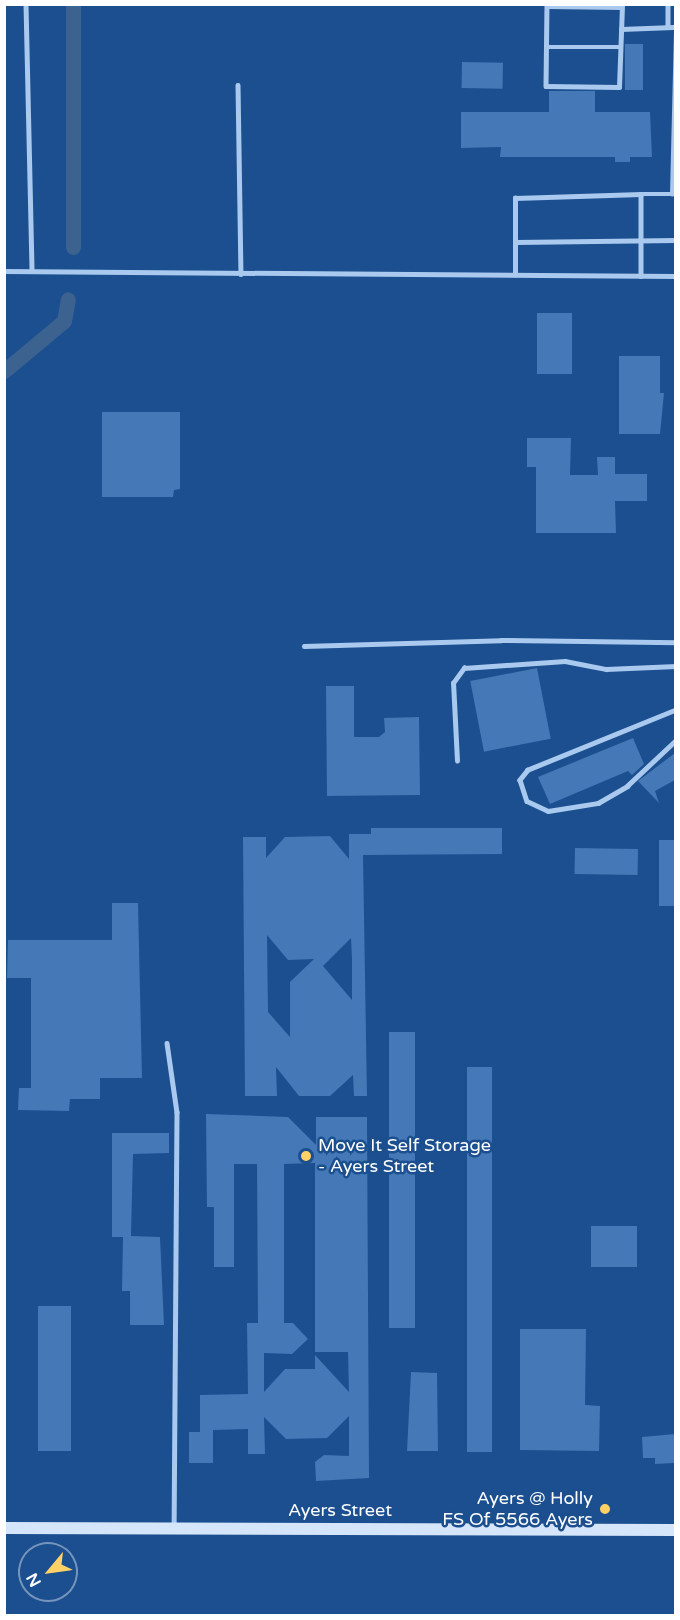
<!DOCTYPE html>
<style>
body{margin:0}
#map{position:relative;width:680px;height:1620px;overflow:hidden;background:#1b4f8f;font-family:"Varela Round",sans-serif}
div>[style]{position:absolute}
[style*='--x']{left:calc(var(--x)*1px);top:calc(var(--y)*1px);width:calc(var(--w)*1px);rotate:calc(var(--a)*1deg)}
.canal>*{height:15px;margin:-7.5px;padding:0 7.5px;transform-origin:7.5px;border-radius:7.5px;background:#3c6290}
.building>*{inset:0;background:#4478b7;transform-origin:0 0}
.service>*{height:4.5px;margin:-2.25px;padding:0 2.25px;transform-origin:2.25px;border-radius:2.25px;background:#a9c9ee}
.secondary>*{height:12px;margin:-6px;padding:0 6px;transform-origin:6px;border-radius:6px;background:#d6e6fa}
.dots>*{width:16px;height:16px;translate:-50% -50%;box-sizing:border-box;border:3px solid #1b4f8f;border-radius:50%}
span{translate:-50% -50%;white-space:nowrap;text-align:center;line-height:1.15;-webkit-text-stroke:5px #1b4f8f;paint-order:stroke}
.poi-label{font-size:18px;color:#fff}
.left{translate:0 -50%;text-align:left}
.right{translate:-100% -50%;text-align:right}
.street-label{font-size:18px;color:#fff}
.frame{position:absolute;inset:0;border:6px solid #fff;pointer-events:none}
.north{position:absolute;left:18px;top:1542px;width:60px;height:60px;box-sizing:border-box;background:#1b4f8f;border:2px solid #7695bc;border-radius:50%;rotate:241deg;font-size:16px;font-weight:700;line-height:24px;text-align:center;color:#fff}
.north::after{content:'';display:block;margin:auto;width:21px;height:27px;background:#ffd166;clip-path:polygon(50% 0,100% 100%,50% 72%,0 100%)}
</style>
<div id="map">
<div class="canal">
<i style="--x:73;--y:247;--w:243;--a:-90"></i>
<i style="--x:4;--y:371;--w:78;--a:-39.8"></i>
<i style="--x:64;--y:321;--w:22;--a:-80"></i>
</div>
<div class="building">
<i style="left:625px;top:44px;width:18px;height:46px"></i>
<i style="left:462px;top:62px;width:41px;height:26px;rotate:1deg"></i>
<i style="clip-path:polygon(549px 91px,595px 91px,595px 112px,650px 112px,652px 157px,630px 157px,630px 162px,615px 162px,615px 157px,500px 157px,501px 147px,461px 148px,461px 112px,549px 112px)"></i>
<i style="left:537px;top:313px;width:35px;height:61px"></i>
<i style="clip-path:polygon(619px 356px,660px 356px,660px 393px,664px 393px,660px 434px,619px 434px)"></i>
<i style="clip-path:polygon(102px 412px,180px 412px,180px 489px,174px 490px,173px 497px,102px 497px)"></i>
<i style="clip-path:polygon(527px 438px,571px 438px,570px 475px,598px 475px,597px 457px,615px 457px,615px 474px,647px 474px,647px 501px,615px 501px,616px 533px,536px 533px,536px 467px,527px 467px)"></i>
<i style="left:537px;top:668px;width:72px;height:68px;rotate:79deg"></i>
<i style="clip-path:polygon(326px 686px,354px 686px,354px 737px,379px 737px,385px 732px,384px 718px,419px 717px,420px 795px,327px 796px)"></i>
<i style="clip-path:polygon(633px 738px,644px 764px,632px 775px,628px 771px,550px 804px,538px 777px)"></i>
<i style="clip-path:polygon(675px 753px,675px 780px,655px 791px,659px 803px,638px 781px)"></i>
<i style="clip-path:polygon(evenodd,371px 828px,502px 828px,502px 854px,363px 855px,367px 1096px,354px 1096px,353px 1075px,330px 1096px,299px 1096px,276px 1067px,277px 1096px,245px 1096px,243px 837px,266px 837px,266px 858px,285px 837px,330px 836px,349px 859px,349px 834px,371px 834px,371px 828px,267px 935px,288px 960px,314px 959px,290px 982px,290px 1037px,268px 1012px,267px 935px,371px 828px,351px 938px,352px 959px,352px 1000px,323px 966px,351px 938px)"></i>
<i style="left:659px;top:840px;width:16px;height:66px"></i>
<i style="left:575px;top:848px;width:63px;height:26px;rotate:1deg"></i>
<i style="clip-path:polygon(112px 903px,138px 903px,142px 1078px,100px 1078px,100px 1099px,70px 1099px,69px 1111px,18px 1110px,19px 1088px,31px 1088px,31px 978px,7px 978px,8px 940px,112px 940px)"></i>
<i style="left:389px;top:1032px;width:26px;height:296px"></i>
<i style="left:467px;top:1067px;width:25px;height:385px"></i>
<i style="clip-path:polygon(evenodd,206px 1114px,288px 1117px,316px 1145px,316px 1117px,367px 1117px,369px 1478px,316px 1481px,315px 1462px,324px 1455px,349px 1456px,349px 1416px,327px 1438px,286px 1439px,264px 1417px,265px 1454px,248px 1454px,248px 1429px,213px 1430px,213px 1463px,189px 1463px,189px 1432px,200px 1432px,200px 1395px,248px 1394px,247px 1323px,258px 1323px,257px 1164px,234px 1164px,234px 1267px,214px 1267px,214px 1207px,207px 1207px,206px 1114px,315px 1163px,315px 1352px,348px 1352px,349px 1392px,315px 1355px,315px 1369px,285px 1369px,264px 1392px,264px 1353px,292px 1354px,308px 1339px,293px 1323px,284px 1323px,284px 1164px,315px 1163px)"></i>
<i style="clip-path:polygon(112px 1133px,169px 1133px,169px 1153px,133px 1154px,131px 1236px,160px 1237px,164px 1325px,130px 1325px,130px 1291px,122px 1291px,123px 1237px,112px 1237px)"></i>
<i style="left:591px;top:1226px;width:46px;height:41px"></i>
<i style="left:38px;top:1306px;width:33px;height:145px"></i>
<i style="clip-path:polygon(520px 1329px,586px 1329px,585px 1405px,600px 1406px,599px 1451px,520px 1450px)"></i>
<i style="clip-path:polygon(411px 1372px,437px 1373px,438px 1451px,407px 1451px)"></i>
<i style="clip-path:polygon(675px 1434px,674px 1463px,655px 1464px,655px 1458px,643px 1458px,642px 1437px)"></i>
</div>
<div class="service">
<i style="--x:26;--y:4;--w:267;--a:88.7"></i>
<i style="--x:547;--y:4;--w:82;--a:90.7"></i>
<i style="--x:546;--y:86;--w:73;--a:0.8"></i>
<i style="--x:619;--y:87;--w:83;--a:-87.9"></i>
<i style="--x:668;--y:4;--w:23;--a:90"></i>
<i style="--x:547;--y:6;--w:74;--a:0.8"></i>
<i style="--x:621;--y:29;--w:52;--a:-2.2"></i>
<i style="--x:546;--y:47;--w:74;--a:0"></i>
<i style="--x:238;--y:85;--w:189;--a:89.1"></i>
<i style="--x:641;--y:194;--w:35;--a:0"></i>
<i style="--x:672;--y:194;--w:167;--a:-88.6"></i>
<i style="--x:515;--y:242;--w:161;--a:-0.7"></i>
<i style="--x:4;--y:271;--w:672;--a:0.43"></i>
<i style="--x:515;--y:275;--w:77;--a:-90"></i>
<i style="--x:515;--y:198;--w:126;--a:-1.8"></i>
<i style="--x:641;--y:194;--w:82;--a:90"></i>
<i style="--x:304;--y:646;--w:197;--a:-1.7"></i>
<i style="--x:501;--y:640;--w:175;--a:0.7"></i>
<i style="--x:676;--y:710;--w:160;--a:157.9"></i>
<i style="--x:528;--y:770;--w:13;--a:129"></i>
<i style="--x:520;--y:780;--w:22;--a:72"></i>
<i style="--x:527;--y:801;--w:23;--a:25"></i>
<i style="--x:548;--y:811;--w:51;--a:-9.1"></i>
<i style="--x:598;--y:803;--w:34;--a:-30"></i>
<i style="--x:627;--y:786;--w:67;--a:-43.2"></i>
<i style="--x:457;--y:761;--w:78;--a:-92.9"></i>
<i style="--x:453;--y:683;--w:19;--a:-54"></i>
<i style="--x:464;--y:668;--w:101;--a:-4"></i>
<i style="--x:565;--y:661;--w:42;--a:11"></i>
<i style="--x:606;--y:669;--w:70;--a:-2.5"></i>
<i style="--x:167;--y:1043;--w:70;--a:81.8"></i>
<i style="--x:177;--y:1112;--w:415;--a:90.4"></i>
</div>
<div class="secondary">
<i style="--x:4;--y:1528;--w:672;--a:0.17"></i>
</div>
<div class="dots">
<i style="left:306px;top:1156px;background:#ffd166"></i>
<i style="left:605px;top:1509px;background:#ffd166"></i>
</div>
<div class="poi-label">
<span class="left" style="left:318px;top:1156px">Move It Self Storage<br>- Ayers Street</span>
<span class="right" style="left:593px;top:1509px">Ayers @ Holly<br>FS Of 5566 Ayers</span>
</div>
<div class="street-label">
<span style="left:340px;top:1510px">Ayers Street</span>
</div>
<div class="frame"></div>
<div class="north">N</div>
</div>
